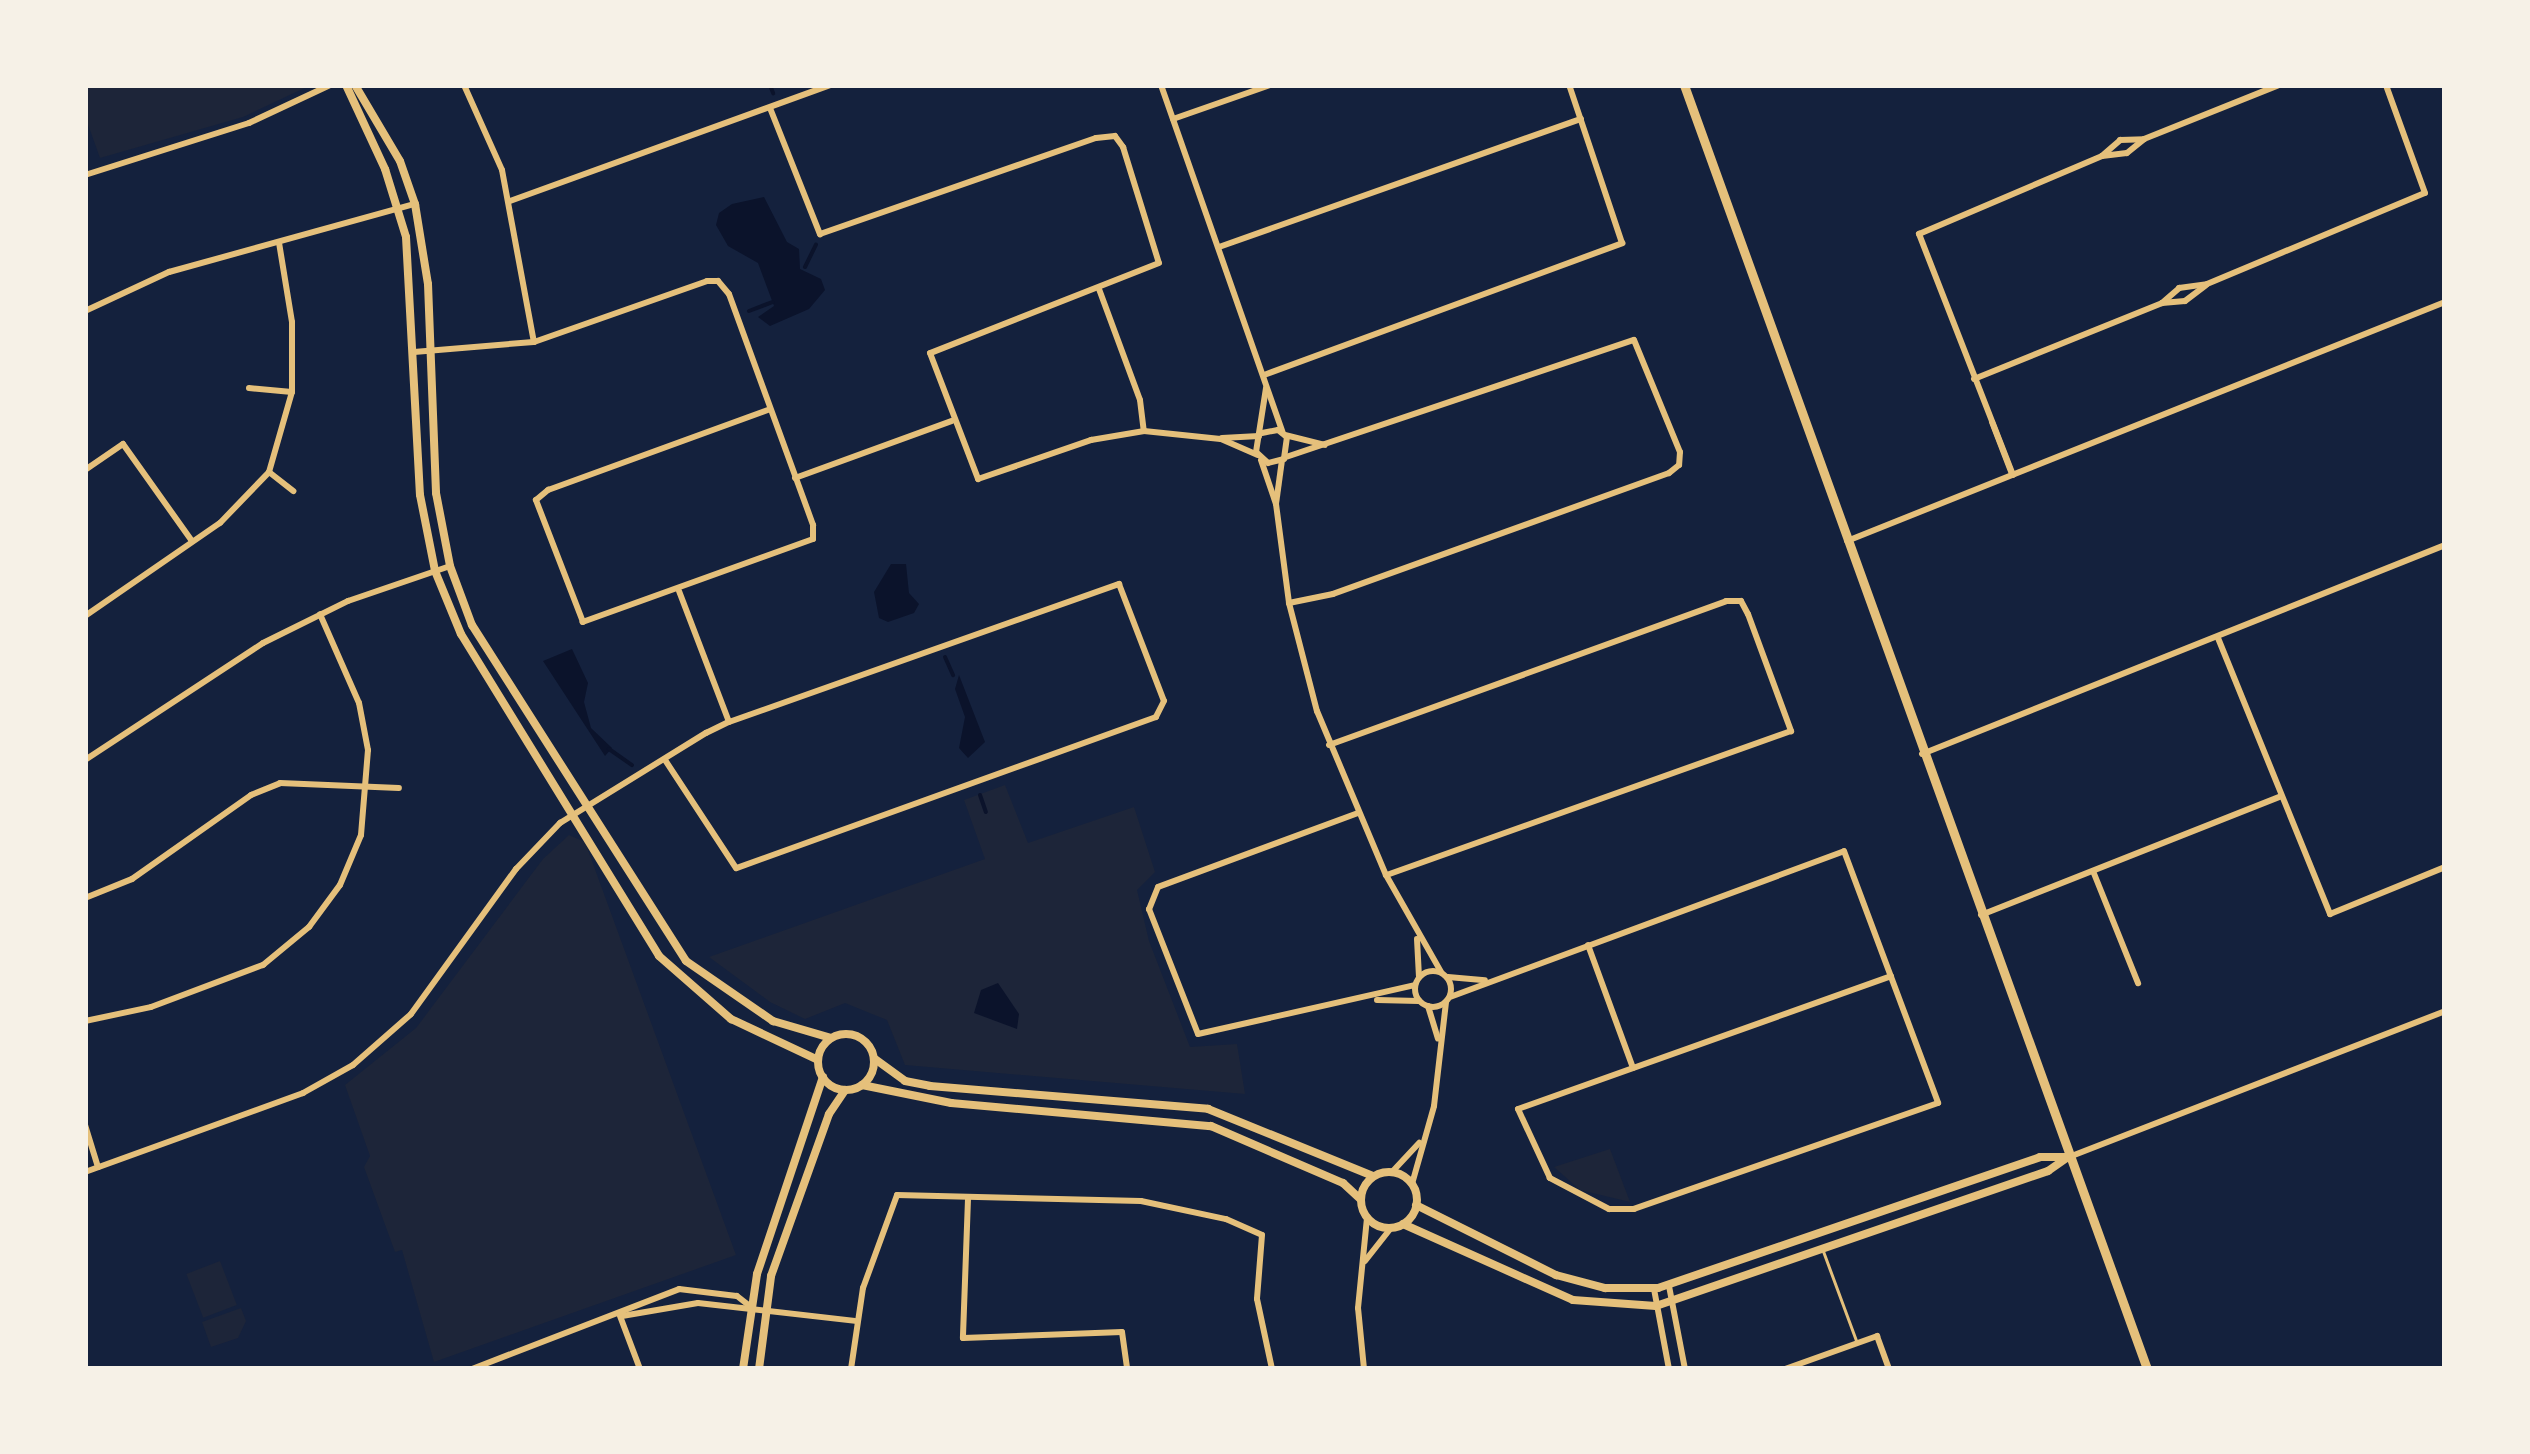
<!DOCTYPE html>
<style>
body{margin:0}
#map{position:relative;width:2530px;height:1454px;overflow:hidden;background:#14213d;font-family:"PT Sans",sans-serif}
div>[style]{position:absolute}
[style*='--x']{left:calc(var(--x)*1px);top:calc(var(--y)*1px);width:calc(var(--w)*1px);rotate:calc(var(--a)*1deg)}
.green>*{inset:0;background:#1d2539;transform-origin:0 0}
.water>*{inset:0;background:#0b132b}
.stream>*{height:4px;margin:-2px;padding:0 2px;transform-origin:2px;border-radius:2px;background:#0b132b}
.service>*{height:2.5px;margin:-1.25px;padding:0 1.25px;transform-origin:1.25px;border-radius:1.25px;background:#e5c07b}
.minor>*{height:6px;margin:-3px;padding:0 3px;transform-origin:3px;border-radius:3px;background:#e5c07b}
.minor>.ring{margin:-3px;padding:0;box-sizing:content-box;background:none;border:6px solid #e5c07b;border-radius:50%}
.tertiary>*{height:8px;margin:-4px;padding:0 4px;transform-origin:4px;border-radius:4px;background:#e5c07b}
.tertiary>.ring{margin:-4px;padding:0;box-sizing:content-box;background:none;border:8px solid #e5c07b;border-radius:50%}
.secondary>*{height:9px;margin:-4.5px;padding:0 4.5px;transform-origin:4.5px;border-radius:4.5px;background:#e5c07b}
span{translate:-50% -50%;white-space:nowrap;text-align:center;line-height:1.15;-webkit-text-stroke:10px #f6f1e7;paint-order:stroke}
.frame{position:absolute;inset:0;border:88px solid #f6f1e7;pointer-events:none}
</style>
<div id="map">
<div class="green">
<i style="clip-path:polygon(85px 85px,311px 85px,243px 117px,100px 158px,85px 116px)"></i>
<i style="clip-path:polygon(1005px 785px,1028px 843px,1134px 807px,1155px 872px,1137px 890px,1149px 941px,1190px 1047px,1237px 1044px,1245px 1094px,905px 1065px,887px 1020px,845px 1003px,805px 1019px,770px 1002px,709px 957px,985px 859px,964px 800px)"></i>
<i style="clip-path:polygon(569px 835px,585px 842px,736px 1255px,434px 1362px,402px 1250px,395px 1252px,364px 1167px,370px 1156px,345px 1085px,416px 1028px,543px 859px)"></i>
<i style="clip-path:polygon(1610px 1149px,1630px 1202px,1580px 1190px,1554px 1167px)"></i>
<i style="left:220px;top:1261px;width:47px;height:36px;rotate:69deg"></i>
<i style="clip-path:polygon(241px 1308px,246px 1321px,238px 1338px,211px 1347px,202px 1322px)"></i>
</div>
<div class="water">
<i style="clip-path:polygon(764px 197px,787px 242px,799px 249px,800px 269px,821px 279px,825px 290px,809px 309px,770px 326px,758px 317px,774px 306px,758px 263px,728px 246px,716px 225px,719px 213px,732px 204px)"></i>
<i style="clip-path:polygon(891px 564px,906px 564px,909px 593px,919px 604px,914px 613px,888px 622px,879px 618px,874px 592px)"></i>
<i style="clip-path:polygon(572px 649px,588px 683px,584px 702px,591px 728px,612px 748px,605px 756px,543px 661px)"></i>
<i style="clip-path:polygon(959px 675px,985px 742px,968px 758px,959px 748px,965px 717px,955px 689px)"></i>
<i style="clip-path:polygon(998px 983px,1019px 1014px,1017px 1029px,974px 1013px,981px 990px)"></i>
</div>
<div class="stream">
<i style="--x:770;--y:85;--w:9;--a:69"></i>
<i style="--x:805;--y:267;--w:25;--a:-64"></i>
<i style="--x:749;--y:311;--w:25;--a:-21"></i>
<i style="--x:945;--y:657;--w:20;--a:66"></i>
<i style="--x:609;--y:749;--w:28;--a:35"></i>
<i style="--x:980;--y:795;--w:18;--a:71"></i>
</div>
<div class="service">
<i style="--x:1823;--y:1250;--w:98;--a:69.7"></i>
</div>
<div class="minor">
<i style="--x:464;--y:85;--w:93;--a:65.9"></i>
<i style="--x:502;--y:170;--w:175;--a:79.5"></i>
<i style="--x:1161;--y:85;--w:369;--a:70.7"></i>
<i style="--x:770;--y:108;--w:136;--a:68.4"></i>
<i style="--x:820;--y:234;--w:292;--a:-19.2"></i>
<i style="--x:1096;--y:138;--w:19;--a:-6"></i>
<i style="--x:1115;--y:136;--w:14;--a:54"></i>
<i style="--x:1123;--y:147;--w:121;--a:72.8"></i>
<i style="--x:1159;--y:263;--w:246;--a:158.5"></i>
<i style="--x:930;--y:353;--w:135;--a:69.1"></i>
<i style="--x:978;--y:479;--w:120;--a:-19"></i>
<i style="--x:1091;--y:440;--w:54;--a:-9.6"></i>
<i style="--x:1144;--y:431;--w:77;--a:5.9"></i>
<i style="--x:1221;--y:439;--w:40;--a:23.4"></i>
<i style="--x:1173;--y:119;--w:103;--a:-19.3"></i>
<i style="--x:2103;--y:155;--w:23;--a:-41"></i>
<i style="--x:2120;--y:140;--w:24;--a:-2"></i>
<i style="--x:2144;--y:139;--w:145;--a:-21.8"></i>
<i style="--x:85;--y:175;--w:172;--a:-17.6"></i>
<i style="--x:249;--y:123;--w:89;--a:-25.1"></i>
<i style="--x:510;--y:201;--w:341;--a:-19.9"></i>
<i style="--x:1219;--y:247;--w:384;--a:-19.5"></i>
<i style="--x:1099;--y:289;--w:118;--a:69.7"></i>
<i style="--x:1140;--y:400;--w:31;--a:83"></i>
<i style="--x:2162;--y:303;--w:23;--a:-41"></i>
<i style="--x:2179;--y:288;--w:28;--a:-8"></i>
<i style="--x:2207;--y:284;--w:236;--a:-22.7"></i>
<i style="--x:2425;--y:193;--w:115;--a:-109.9"></i>
<i style="--x:85;--y:311;--w:93;--a:-24.9"></i>
<i style="--x:169;--y:272;--w:255;--a:-15.5"></i>
<i style="--x:414;--y:352;--w:120;--a:-4.8"></i>
<i style="--x:534;--y:342;--w:183;--a:-19.4"></i>
<i style="--x:707;--y:281;--w:11;--a:0"></i>
<i style="--x:718;--y:281;--w:17;--a:50"></i>
<i style="--x:729;--y:294;--w:246;--a:70"></i>
<i style="--x:813;--y:525;--w:14;--a:90"></i>
<i style="--x:813;--y:539;--w:245;--a:160.2"></i>
<i style="--x:583;--y:622;--w:131;--a:-111.1"></i>
<i style="--x:536;--y:500;--w:16;--a:-40"></i>
<i style="--x:548;--y:490;--w:236;--a:-20"></i>
<i style="--x:1264;--y:375;--w:382;--a:-20.2"></i>
<i style="--x:1622;--y:243;--w:167;--a:-108.5"></i>
<i style="--x:1974;--y:379;--w:203;--a:-22"></i>
<i style="--x:2162;--y:303;--w:23;--a:-5"></i>
<i style="--x:2185;--y:301;--w:26;--a:-37"></i>
<i style="--x:249;--y:388;--w:43;--a:5.3"></i>
<i style="--x:1992;--y:422;--w:56;--a:69"></i>
<i style="--x:1262;--y:433;--w:16;--a:-11"></i>
<i style="--x:1278;--y:430;--w:11;--a:38"></i>
<i style="--x:1287;--y:437;--w:22;--a:98"></i>
<i style="--x:1284;--y:459;--w:16;--a:166"></i>
<i style="--x:1268;--y:463;--w:16;--a:-137"></i>
<i style="--x:1256;--y:452;--w:65;--a:-81.1"></i>
<i style="--x:1285;--y:435;--w:41;--a:14"></i>
<i style="--x:1222;--y:438;--w:37;--a:-3"></i>
<i style="--x:1286;--y:457;--w:367;--a:-18.6"></i>
<i style="--x:1634;--y:340;--w:121;--a:67.7"></i>
<i style="--x:1680;--y:452;--w:13;--a:94"></i>
<i style="--x:1679;--y:465;--w:13;--a:141"></i>
<i style="--x:1669;--y:473;--w:357;--a:160.2"></i>
<i style="--x:1333;--y:594;--w:45;--a:168.4"></i>
<i style="--x:1261;--y:460;--w:46;--a:71.2"></i>
<i style="--x:1282;--y:460;--w:44;--a:97.8"></i>
<i style="--x:1276;--y:504;--w:100;--a:82.5"></i>
<i style="--x:1289;--y:603;--w:112;--a:75.5"></i>
<i style="--x:1317;--y:711;--w:178;--a:67.2"></i>
<i style="--x:1386;--y:875;--w:112;--a:60.4"></i>
<i style="--x:85;--y:470;--w:46;--a:-34.4"></i>
<i style="--x:123;--y:444;--w:119;--a:54.6"></i>
<i style="--x:269;--y:472;--w:31;--a:38"></i>
<i style="--x:2013;--y:475;--w:259;--a:-111.3"></i>
<i style="--x:1919;--y:234;--w:199;--a:-23.1"></i>
<i style="--x:2102;--y:156;--w:25;--a:-7"></i>
<i style="--x:2127;--y:153;--w:22;--a:-39"></i>
<i style="--x:795;--y:478;--w:167;--a:-20"></i>
<i style="--x:1847;--y:541;--w:644;--a:-21.78"></i>
<i style="--x:679;--y:591;--w:140;--a:69.1"></i>
<i style="--x:85;--y:616;--w:164;--a:-34.6"></i>
<i style="--x:220;--y:523;--w:71;--a:-46.1"></i>
<i style="--x:269;--y:472;--w:83;--a:-74"></i>
<i style="--x:292;--y:392;--w:70;--a:-90"></i>
<i style="--x:292;--y:322;--w:80;--a:-99.3"></i>
<i style="--x:2218;--y:638;--w:298;--a:67.9"></i>
<i style="--x:2330;--y:914;--w:124;--a:-22.2"></i>
<i style="--x:1329;--y:745;--w:422;--a:-19.9"></i>
<i style="--x:1726;--y:601;--w:15;--a:0"></i>
<i style="--x:1741;--y:601;--w:15;--a:62"></i>
<i style="--x:1748;--y:614;--w:125;--a:69.8"></i>
<i style="--x:1791;--y:731;--w:430;--a:160.4"></i>
<i style="--x:1922;--y:754;--w:563;--a:-21.78"></i>
<i style="--x:85;--y:760;--w:213;--a:-33.3"></i>
<i style="--x:263;--y:643;--w:95;--a:-26.3"></i>
<i style="--x:348;--y:601;--w:108;--a:-18.9"></i>
<i style="--x:1358;--y:813;--w:213;--a:159.7"></i>
<i style="--x:1158;--y:887;--w:24;--a:112"></i>
<i style="--x:1149;--y:909;--w:134;--a:68.6"></i>
<i style="--x:1198;--y:1034;--w:222;--a:-12.7"></i>
<i style="--x:2093;--y:871;--w:121;--a:68.1"></i>
<i style="--x:85;--y:898;--w:51;--a:-22"></i>
<i style="--x:132;--y:879;--w:146;--a:-35.2"></i>
<i style="--x:251;--y:795;--w:31;--a:-22"></i>
<i style="--x:280;--y:783;--w:119;--a:2.4"></i>
<i style="--x:1981;--y:915;--w:323;--a:-21.6"></i>
<i style="--x:1417;--y:939;--w:37;--a:87"></i>
<i style="--x:1588;--y:945;--w:131;--a:69.9"></i>
<i class="ring" style="left:1415px;top:971px;width:30px;height:30px"></i>
<i style="--x:1448;--y:977;--w:37;--a:5"></i>
<i style="--x:1450;--y:997;--w:420;--a:-20.3"></i>
<i style="--x:1844;--y:851;--w:269;--a:69.5"></i>
<i style="--x:1938;--y:1103;--w:322;--a:160.8"></i>
<i style="--x:1634;--y:1209;--w:25;--a:180"></i>
<i style="--x:1609;--y:1209;--w:67;--a:-152.3"></i>
<i style="--x:1550;--y:1178;--w:76;--a:-114.9"></i>
<i style="--x:1518;--y:1109;--w:396;--a:-19.6"></i>
<i style="--x:1377;--y:1000;--w:42;--a:1.4"></i>
<i style="--x:1428;--y:1006;--w:34;--a:73"></i>
<i style="--x:85;--y:1021;--w:67;--a:-12"></i>
<i style="--x:151;--y:1007;--w:120;--a:-20.6"></i>
<i style="--x:263;--y:965;--w:60;--a:-39.6"></i>
<i style="--x:309;--y:927;--w:52;--a:-53.6"></i>
<i style="--x:340;--y:885;--w:54;--a:-67.2"></i>
<i style="--x:361;--y:835;--w:85;--a:-85.3"></i>
<i style="--x:368;--y:750;--w:48;--a:-100.8"></i>
<i style="--x:359;--y:703;--w:97;--a:-113.7"></i>
<i style="--x:85;--y:1125;--w:44;--a:72.8"></i>
<i style="--x:2069;--y:1157;--w:403;--a:-21.2"></i>
<i style="--x:85;--y:1172;--w:232;--a:-19.9"></i>
<i style="--x:303;--y:1093;--w:57;--a:-29.2"></i>
<i style="--x:353;--y:1065;--w:77;--a:-41.3"></i>
<i style="--x:411;--y:1014;--w:179;--a:-54.1"></i>
<i style="--x:516;--y:869;--w:64;--a:-46.3"></i>
<i style="--x:560;--y:823;--w:172;--a:-31.7"></i>
<i style="--x:706;--y:733;--w:25;--a:-26"></i>
<i style="--x:729;--y:722;--w:414;--a:-19.5"></i>
<i style="--x:1119;--y:584;--w:125;--a:69"></i>
<i style="--x:1164;--y:701;--w:18;--a:117"></i>
<i style="--x:1156;--y:717;--w:446;--a:160.2"></i>
<i style="--x:736;--y:868;--w:129;--a:-123.3"></i>
<i style="--x:1392;--y:1172;--w:40;--a:-47"></i>
<i style="--x:1412;--y:1184;--w:81;--a:-74.2"></i>
<i style="--x:1434;--y:1106;--w:105;--a:-83.4"></i>
<i style="--x:968;--y:1199;--w:139;--a:92.1"></i>
<i style="--x:963;--y:1338;--w:159;--a:-2.2"></i>
<i style="--x:1122;--y:1332;--w:37;--a:82"></i>
<i style="--x:1365;--y:1261;--w:42;--a:-51.8"></i>
<i style="--x:1669;--y:1286;--w:85;--a:79.1"></i>
<i style="--x:1654;--y:1289;--w:81;--a:79.4"></i>
<i style="--x:620;--y:1316;--w:57;--a:69.3"></i>
<i style="--x:622;--y:1316;--w:77;--a:-9.7"></i>
<i style="--x:698;--y:1303;--w:158;--a:6.5"></i>
<i style="--x:472;--y:1369;--w:222;--a:-21.1"></i>
<i style="--x:679;--y:1289;--w:58;--a:6.9"></i>
<i style="--x:737;--y:1296;--w:18;--a:38"></i>
<i style="--x:851;--y:1369;--w:82;--a:-81.6"></i>
<i style="--x:863;--y:1288;--w:99;--a:-69.9"></i>
<i style="--x:897;--y:1195;--w:244;--a:1.4"></i>
<i style="--x:1141;--y:1201;--w:87;--a:12"></i>
<i style="--x:1226;--y:1219;--w:39;--a:24"></i>
<i style="--x:1262;--y:1235;--w:64;--a:94.5"></i>
<i style="--x:1257;--y:1299;--w:72;--a:77.9"></i>
<i style="--x:1364;--y:1369;--w:61;--a:-95.6"></i>
<i style="--x:1358;--y:1308;--w:90;--a:-84.3"></i>
<i style="--x:1785;--y:1369;--w:98;--a:-19.7"></i>
<i style="--x:1877;--y:1336;--w:35;--a:70"></i>
</div>
<div class="tertiary">
<i style="--x:346;--y:85;--w:93;--a:65.1"></i>
<i style="--x:385;--y:169;--w:71;--a:72.8"></i>
<i style="--x:406;--y:237;--w:258;--a:86.9"></i>
<i style="--x:420;--y:495;--w:77;--a:78.8"></i>
<i style="--x:435;--y:571;--w:68;--a:67.6"></i>
<i style="--x:461;--y:634;--w:378;--a:58.4"></i>
<i style="--x:659;--y:956;--w:96;--a:41.2"></i>
<i style="--x:731;--y:1019;--w:96;--a:25.2"></i>
<i style="--x:355;--y:85;--w:88;--a:59.4"></i>
<i style="--x:400;--y:161;--w:46;--a:70.8"></i>
<i style="--x:415;--y:204;--w:81;--a:80.8"></i>
<i style="--x:428;--y:284;--w:209;--a:87.8"></i>
<i style="--x:436;--y:493;--w:74;--a:79.1"></i>
<i style="--x:450;--y:566;--w:63;--a:69.6"></i>
<i style="--x:472;--y:625;--w:398;--a:57.5"></i>
<i style="--x:686;--y:961;--w:106;--a:34.6"></i>
<i style="--x:773;--y:1021;--w:60;--a:16.3"></i>
<i class="ring" style="left:818px;top:1034px;width:48px;height:48px"></i>
<i style="--x:875;--y:1059;--w:37;--a:36"></i>
<i style="--x:905;--y:1081;--w:25;--a:11"></i>
<i style="--x:930;--y:1086;--w:279;--a:4.7"></i>
<i style="--x:1208;--y:1109;--w:178;--a:22.1"></i>
<i style="--x:862;--y:1085;--w:91;--a:11.4"></i>
<i style="--x:951;--y:1103;--w:261;--a:5.1"></i>
<i style="--x:1211;--y:1126;--w:144;--a:23.4"></i>
<i style="--x:1343;--y:1183;--w:23;--a:43"></i>
<i class="ring" style="left:1361px;top:1172px;width:48px;height:48px"></i>
<i style="--x:1416;--y:1205;--w:157;--a:26.6"></i>
<i style="--x:1556;--y:1275;--w:51;--a:14.9"></i>
<i style="--x:1605;--y:1288;--w:53;--a:0"></i>
<i style="--x:1658;--y:1288;--w:404;--a:-18.9"></i>
<i style="--x:2040;--y:1157;--w:28;--a:0"></i>
<i style="--x:1403;--y:1224;--w:186;--a:24.1"></i>
<i style="--x:1573;--y:1300;--w:83;--a:4.1"></i>
<i style="--x:1656;--y:1306;--w:415;--a:-19"></i>
<i style="--x:2048;--y:1171;--w:24;--a:-35"></i>
<i style="--x:743;--y:1369;--w:96;--a:-81.6"></i>
<i style="--x:757;--y:1274;--w:208;--a:-71.5"></i>
<i style="--x:759;--y:1369;--w:94;--a:-82.6"></i>
<i style="--x:771;--y:1276;--w:172;--a:-70.3"></i>
<i style="--x:829;--y:1114;--w:29;--a:-56"></i>
</div>
<div class="secondary">
<i style="--x:1684;--y:85;--w:1365;--a:70.17"></i>
</div>
<div class="frame"></div>
</div>
